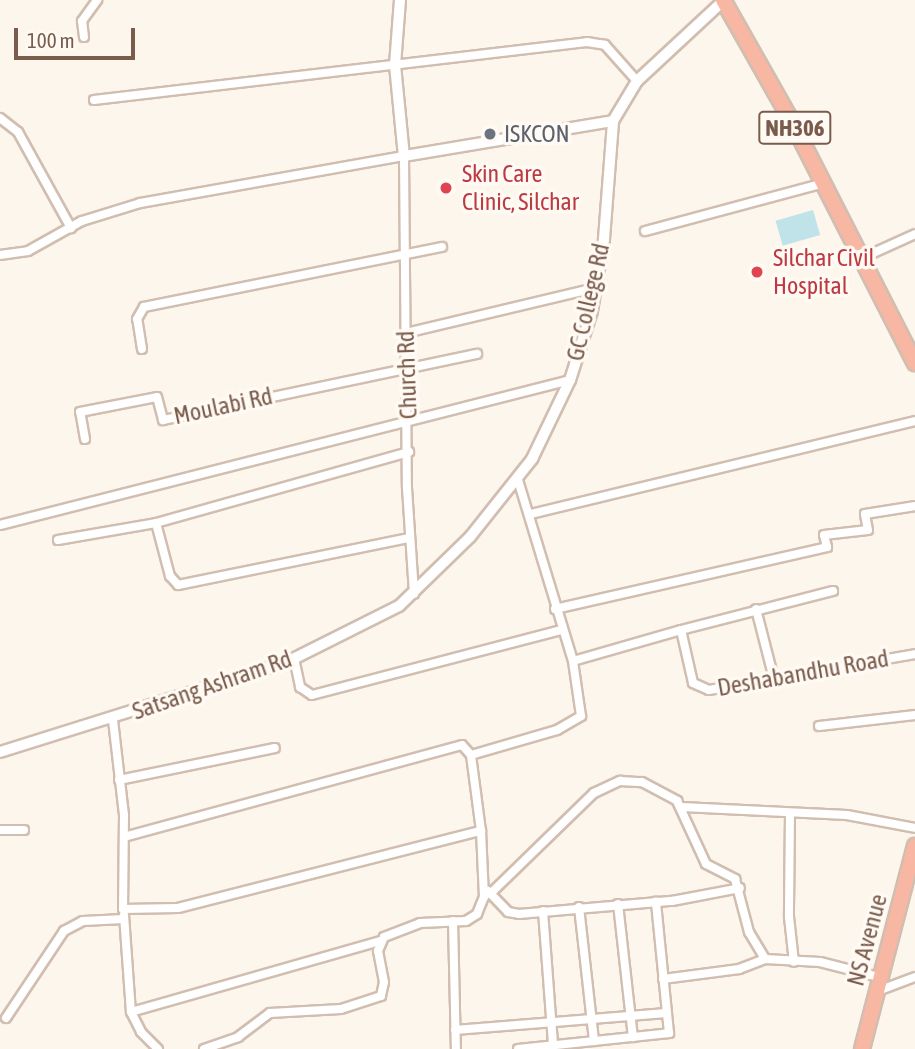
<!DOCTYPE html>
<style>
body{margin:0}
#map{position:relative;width:915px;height:1049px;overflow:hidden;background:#fdf6ec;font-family:"Asap Condensed",sans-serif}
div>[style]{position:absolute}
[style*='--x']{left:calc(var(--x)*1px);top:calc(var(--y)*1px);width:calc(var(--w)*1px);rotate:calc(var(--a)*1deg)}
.water>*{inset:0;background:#bfe3e8;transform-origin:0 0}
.roads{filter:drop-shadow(2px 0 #d1beb0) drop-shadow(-2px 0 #d1beb0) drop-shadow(0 2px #d1beb0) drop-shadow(0 -2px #d1beb0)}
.street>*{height:8px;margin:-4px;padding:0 4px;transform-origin:4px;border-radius:4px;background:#fff}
.secondary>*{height:10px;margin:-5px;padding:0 5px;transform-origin:5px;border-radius:5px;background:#fff}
.highway>*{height:14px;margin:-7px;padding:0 7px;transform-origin:7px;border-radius:7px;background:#f7b7a3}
.dots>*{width:19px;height:19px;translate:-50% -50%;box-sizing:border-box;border:4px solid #fffaf3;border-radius:50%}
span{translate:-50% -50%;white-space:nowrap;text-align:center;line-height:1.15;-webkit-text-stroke:7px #fffaf3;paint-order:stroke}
.shield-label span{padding:2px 5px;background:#fffaf3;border:2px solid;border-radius:5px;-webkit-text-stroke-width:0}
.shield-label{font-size:23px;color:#7a5c4d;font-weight:700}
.worship-label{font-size:24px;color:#5b616d}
.left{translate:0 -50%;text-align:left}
.health-label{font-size:24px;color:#be3a42}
.street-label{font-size:24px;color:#7a5c4d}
.scale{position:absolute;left:14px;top:28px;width:121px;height:32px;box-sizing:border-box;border:4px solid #7a5c4d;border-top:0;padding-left:9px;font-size:21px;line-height:24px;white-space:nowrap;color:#7a5c4d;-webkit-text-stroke:5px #fffaf3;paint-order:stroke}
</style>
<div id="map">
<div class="water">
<i style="left:813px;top:210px;width:26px;height:39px;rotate:74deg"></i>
</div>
<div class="roads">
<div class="street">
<i style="--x:84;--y:37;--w:16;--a:-97"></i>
<i style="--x:82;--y:21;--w:26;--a:-54"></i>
<i style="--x:94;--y:100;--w:496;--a:-6.7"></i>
<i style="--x:587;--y:42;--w:18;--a:9"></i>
<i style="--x:605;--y:45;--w:48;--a:48.4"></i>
<i style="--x:0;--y:118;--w:23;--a:38"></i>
<i style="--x:18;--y:132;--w:110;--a:61.1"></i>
<i style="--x:645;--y:231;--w:182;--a:-15"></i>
<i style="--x:0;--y:255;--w:28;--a:-8"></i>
<i style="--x:28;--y:251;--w:62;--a:-29.1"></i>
<i style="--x:82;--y:221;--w:61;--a:-17.2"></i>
<i style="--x:140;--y:203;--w:268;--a:-10.1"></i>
<i style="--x:404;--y:156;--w:332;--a:89.5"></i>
<i style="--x:407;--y:488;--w:106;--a:86.2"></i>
<i style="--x:860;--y:259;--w:60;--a:-24.4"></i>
<i style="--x:406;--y:333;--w:194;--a:-13.4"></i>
<i style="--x:142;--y:349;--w:30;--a:-99"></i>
<i style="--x:137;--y:319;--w:14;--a:-60"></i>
<i style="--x:144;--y:307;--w:304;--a:-11.4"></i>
<i style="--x:85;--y:439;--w:27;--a:-100"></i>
<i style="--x:80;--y:412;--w:78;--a:-11"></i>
<i style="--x:157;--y:397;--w:24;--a:75"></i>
<i style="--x:163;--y:420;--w:321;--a:-11.9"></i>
<i style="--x:531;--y:514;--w:395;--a:-13.6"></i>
<i style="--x:156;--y:523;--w:55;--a:75.2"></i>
<i style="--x:170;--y:576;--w:12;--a:48"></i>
<i style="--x:178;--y:585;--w:236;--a:-11.5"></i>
<i style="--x:0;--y:525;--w:588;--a:-14.27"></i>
<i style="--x:58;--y:540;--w:99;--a:-9.8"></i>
<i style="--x:156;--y:523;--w:263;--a:-15.7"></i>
<i style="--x:555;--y:609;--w:279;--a:-12.8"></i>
<i style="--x:827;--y:547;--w:12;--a:-104"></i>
<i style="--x:824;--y:535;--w:44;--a:-6.5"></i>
<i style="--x:868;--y:530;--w:16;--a:-101"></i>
<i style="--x:865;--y:514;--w:51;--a:-9.1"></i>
<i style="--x:756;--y:609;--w:72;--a:75.6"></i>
<i style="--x:681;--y:630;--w:157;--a:-14.4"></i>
<i style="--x:294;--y:658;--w:30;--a:78"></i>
<i style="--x:300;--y:687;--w:14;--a:34"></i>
<i style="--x:312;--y:695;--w:258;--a:-14.6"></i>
<i style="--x:573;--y:661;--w:112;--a:-16"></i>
<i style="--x:681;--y:630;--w:54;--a:77.2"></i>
<i style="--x:693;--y:683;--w:17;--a:24"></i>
<i style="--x:709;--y:690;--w:209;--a:-9.9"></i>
<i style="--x:113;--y:720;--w:96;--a:83.4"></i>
<i style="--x:124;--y:815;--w:94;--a:90.6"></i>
<i style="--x:123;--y:909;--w:55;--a:-1"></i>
<i style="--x:178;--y:908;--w:313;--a:-14.3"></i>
<i style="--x:481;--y:831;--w:77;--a:-97.5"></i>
<i style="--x:471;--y:755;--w:13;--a:-132"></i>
<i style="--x:462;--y:745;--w:350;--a:164.8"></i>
<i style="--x:819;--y:726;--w:97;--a:-6.5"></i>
<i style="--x:471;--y:755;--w:90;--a:-16.2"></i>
<i style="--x:557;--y:730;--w:28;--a:-30"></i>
<i style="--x:581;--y:716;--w:56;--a:-98.3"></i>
<i style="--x:573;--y:661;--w:189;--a:-106.9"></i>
<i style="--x:119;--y:780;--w:159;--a:-11.6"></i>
<i style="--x:682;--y:807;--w:165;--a:2.8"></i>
<i style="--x:847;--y:815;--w:69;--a:10.8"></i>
<i style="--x:790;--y:813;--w:104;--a:90.6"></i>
<i style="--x:789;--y:917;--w:45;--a:83.7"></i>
<i style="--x:0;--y:830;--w:24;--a:0"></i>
<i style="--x:488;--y:891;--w:29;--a:46"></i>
<i style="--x:508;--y:912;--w:11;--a:10"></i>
<i style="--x:519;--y:914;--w:154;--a:-4.9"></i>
<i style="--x:672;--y:901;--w:69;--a:-10.8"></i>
<i style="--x:490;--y:894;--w:145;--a:-44.2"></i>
<i style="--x:594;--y:793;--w:29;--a:-25"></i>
<i style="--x:620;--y:781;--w:22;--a:3"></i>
<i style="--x:642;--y:782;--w:40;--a:28"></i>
<i style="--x:677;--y:801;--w:69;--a:65.3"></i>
<i style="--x:706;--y:864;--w:33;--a:27"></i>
<i style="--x:735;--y:879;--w:55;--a:75.2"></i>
<i style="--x:749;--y:932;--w:31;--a:59"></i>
<i style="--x:765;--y:959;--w:55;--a:3.1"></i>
<i style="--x:820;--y:962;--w:61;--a:14.3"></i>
<i style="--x:618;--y:904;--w:134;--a:83.6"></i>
<i style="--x:579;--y:907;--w:135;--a:83.6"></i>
<i style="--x:543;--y:911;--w:134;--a:85.7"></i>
<i style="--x:124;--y:915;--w:97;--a:85.9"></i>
<i style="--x:131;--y:1012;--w:22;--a:63"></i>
<i style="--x:141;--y:1032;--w:24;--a:45"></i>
<i style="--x:453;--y:921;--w:128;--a:88.7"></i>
<i style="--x:663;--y:979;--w:77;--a:-7.5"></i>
<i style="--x:739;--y:969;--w:28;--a:-21"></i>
<i style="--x:875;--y:992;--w:43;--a:-20.6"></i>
<i style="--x:131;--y:1012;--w:260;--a:-15.9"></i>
<i style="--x:6;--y:1018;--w:105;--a:-56.3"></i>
<i style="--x:64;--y:931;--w:21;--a:-28"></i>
<i style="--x:83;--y:921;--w:41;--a:-2.8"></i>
<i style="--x:455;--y:1030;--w:212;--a:-4.6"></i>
<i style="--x:204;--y:1049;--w:36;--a:-19"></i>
<i style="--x:238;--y:1037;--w:40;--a:-37"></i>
<i style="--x:270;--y:1013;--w:71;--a:-3.2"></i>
<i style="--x:341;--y:1009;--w:42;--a:-18"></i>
<i style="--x:381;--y:996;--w:14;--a:-78"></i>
<i style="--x:384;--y:982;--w:32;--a:-101"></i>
<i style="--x:378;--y:951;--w:15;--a:-67"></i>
<i style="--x:384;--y:937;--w:39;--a:-21"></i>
<i style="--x:420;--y:923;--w:46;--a:-2.5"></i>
<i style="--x:466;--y:921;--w:13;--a:-32"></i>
<i style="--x:477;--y:914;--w:18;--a:-68"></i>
<i style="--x:484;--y:897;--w:66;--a:-92.6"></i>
<i style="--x:518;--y:1049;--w:152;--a:-6"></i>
<i style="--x:669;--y:1033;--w:132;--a:-95.7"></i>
</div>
<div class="secondary">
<i style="--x:400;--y:0;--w:65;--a:94.4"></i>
<i style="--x:395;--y:65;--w:91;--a:84.4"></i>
<i style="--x:404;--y:156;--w:212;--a:-9.5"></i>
<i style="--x:0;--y:752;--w:301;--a:-17.4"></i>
<i style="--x:287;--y:662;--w:125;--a:-26.6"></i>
<i style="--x:399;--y:606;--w:99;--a:-44.2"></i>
<i style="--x:470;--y:537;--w:100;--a:-51.5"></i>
<i style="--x:532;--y:459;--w:88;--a:-64.3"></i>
<i style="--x:570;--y:380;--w:72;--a:-72.3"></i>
<i style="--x:592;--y:311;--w:73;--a:-80.5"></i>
<i style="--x:604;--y:239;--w:118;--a:-85.6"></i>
<i style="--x:613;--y:121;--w:47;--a:-59"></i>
<i style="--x:637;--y:81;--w:117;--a:-42.9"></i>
</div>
<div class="highway">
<i style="--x:723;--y:0;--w:138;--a:60.5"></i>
<i style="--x:791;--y:120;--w:273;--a:63"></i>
<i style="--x:862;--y:1049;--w:210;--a:-75.4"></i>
</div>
</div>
<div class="dots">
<i style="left:490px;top:134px;background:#6b7280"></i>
<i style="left:446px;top:188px;background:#e0444e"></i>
<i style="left:757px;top:272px;background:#e0444e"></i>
</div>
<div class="shield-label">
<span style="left:795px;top:128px">NH306</span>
</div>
<div class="worship-label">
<span class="left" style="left:504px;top:134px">ISKCON</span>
</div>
<div class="health-label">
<span class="left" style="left:462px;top:188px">Skin Care<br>Clinic, Silchar</span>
<span class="left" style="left:773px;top:272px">Silchar Civil<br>Hospital</span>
</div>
<div class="street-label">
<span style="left:588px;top:302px;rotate:-77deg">GC College Rd</span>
<span style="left:407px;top:375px;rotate:-92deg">Church Rd</span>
<span style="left:223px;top:406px;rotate:-12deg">Moulabi Rd</span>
<span style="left:803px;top:673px;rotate:-10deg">Deshabandhu Road</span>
<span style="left:212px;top:685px;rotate:-19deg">Satsang Ashram Rd</span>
<span style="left:867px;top:940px;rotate:-75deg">NS Avenue</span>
</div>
<div class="scale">100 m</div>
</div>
